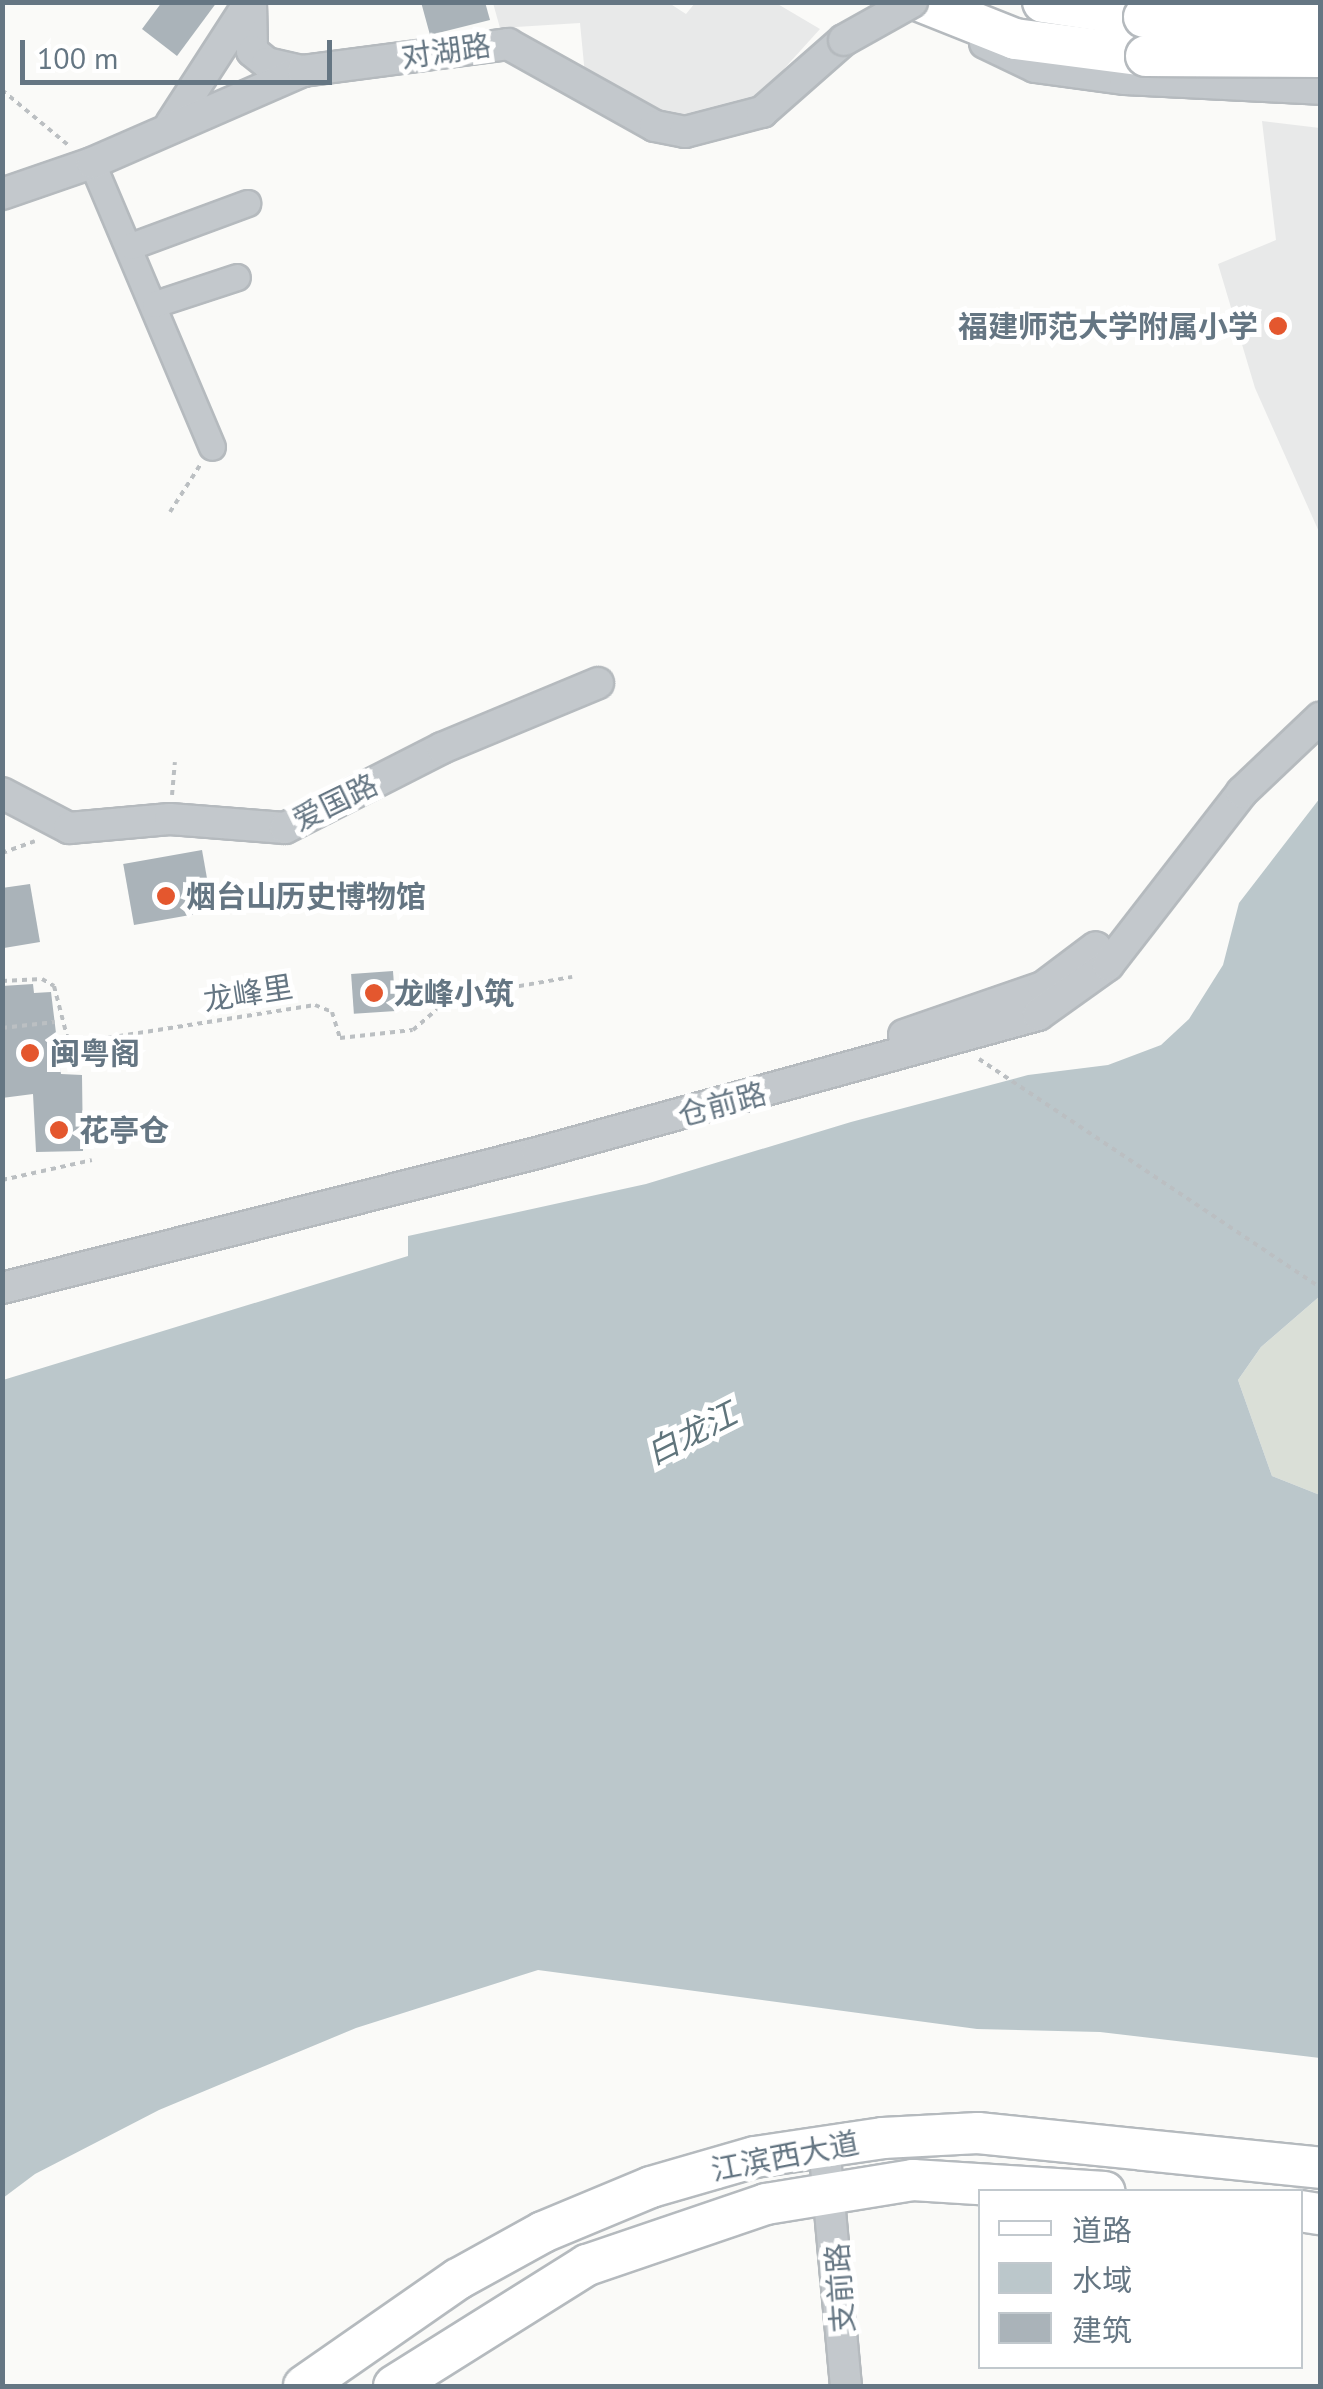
<!DOCTYPE html>
<meta charset="utf-8">
<style>
body{margin:0}
#map{position:relative;width:1323px;height:2389px;overflow:hidden;background:#fafaf8;font-family:"PT Sans","Noto Sans SC",sans-serif}
div>[style]{position:absolute}
[style*='--x']{left:calc(var(--x)*1px);top:calc(var(--y)*1px);width:calc(var(--w)*1px);rotate:calc(var(--a)*1deg)}
.built>*{inset:0;background:#e8e9e9}
.green>*{inset:0;background:#dadfd7}
.water>*{inset:0;background:#bbc7cb}
.building>*{inset:0;background:#aab3b9;transform-origin:0 0}
.path>*{height:4px;margin-top:-2px;transform-origin:0;background:repeating-linear-gradient(90deg,#bbbfc2 0 5px,transparent 0 10px)}
.roads{filter:drop-shadow(2px 0 #b5babe) drop-shadow(-2px 0 #b5babe) drop-shadow(0 2px #b5babe) drop-shadow(0 -2px #b5babe)}
.minor>*{height:25px;margin:-12.5px;padding:0 12.5px;transform-origin:12.5px;border-radius:12.5px;background:#c3c8cc}
.tertiary>*{height:30px;margin:-15px;padding:0 15px;transform-origin:15px;border-radius:15px;background:#c3c8cc}
.primary>*{height:40px;margin:-20px;padding:0 20px;transform-origin:20px;border-radius:20px;background:#fff}
.bridges{filter:drop-shadow(2px 0 #b5babe) drop-shadow(-2px 0 #b5babe) drop-shadow(0 2px #b5babe) drop-shadow(0 -2px #b5babe)}
.tertiary-bridge>*{height:30px;margin:-15px;padding:0 15px;transform-origin:15px;border-radius:15px;background:#c3c8cc}
.primary-bridge>*{height:40px;margin:-20px;padding:0 20px;transform-origin:20px;border-radius:20px;background:#fff}
.dots>*{width:28px;height:28px;translate:-50% -50%;box-sizing:border-box;border:5px solid #fff;border-radius:50%}
span{translate:-50% -50%;white-space:nowrap;text-align:center;line-height:1.15;-webkit-text-stroke:10px #fff;paint-order:stroke}
.street-label{font-size:30px;color:#657683}
.poi-label{font-size:30px;color:#657683;font-weight:700}
.right{translate:-100% -50%;text-align:right}
.left{translate:0 -50%;text-align:left}
.water-label{font-size:32px;color:#60757c;font-style:italic}
.frame{position:absolute;inset:0;border:5px solid #657683;pointer-events:none}
.legend{position:absolute;left:978px;top:2189px;width:325px;height:180px;box-sizing:border-box;background:#fff;border:2px solid #c1c8cd;margin:0;padding:12px 18px;list-style:none;font-size:30px;color:#657683}
.legend li{display:flex;align-items:center;gap:20px;height:50px}
.legend b{width:50px;border:2px solid #c1c8cd}
.scale{position:absolute;left:20px;top:40px;width:312px;height:45px;box-sizing:border-box;border:5px solid #657683;border-top:0;padding-left:12px;font-size:30px;line-height:35px;white-space:nowrap;color:#657683;-webkit-text-stroke:8px #fff;paint-order:stroke}
</style>
<div id="map">
<div class="built">
<i style="clip-path:polygon(493px 3px,669px 3px,686px 14px,695px 3px,776px 3px,820px 29px,763px 92px,735px 109px,678px 118px,585px 75px,580px 23px,500px 28px)"></i>
<i style="clip-path:polygon(1262px 121px,1320px 128px,1320px 534px,1255px 388px,1218px 264px,1276px 240px)"></i>
</div>
<div class="green">
<i style="clip-path:polygon(1320px 1296px,1320px 1495px,1272px 1476px,1238px 1380px,1261px 1347px)"></i>
</div>
<div class="water">
<i style="clip-path:polygon(1320px 798px,1320px 1296px,1261px 1347px,1238px 1380px,1272px 1476px,1320px 1495px,1320px 2058px,1100px 2032px,977px 2029px,538px 1970px,356px 2028px,159px 2110px,35px 2174px,3px 2198px,3px 1380px,408px 1256px,408px 1236px,646px 1184px,851px 1122px,1028px 1075px,1108px 1065px,1161px 1045px,1189px 1019px,1223px 965px,1239px 903px)"></i>
</div>
<div class="building">
<i style="clip-path:polygon(162px 2px,217px 2px,177px 56px,142px 29px)"></i>
<i style="clip-path:polygon(421px 2px,485px 2px,490px 20px,430px 35px)"></i>
<i style="left:202px;top:850px;width:62px;height:80px;rotate:80deg"></i>
<i style="clip-path:polygon(30px 884px,40px 942px,4px 948px,2px 888px)"></i>
<i style="left:393px;top:971px;width:40px;height:42px;rotate:86deg"></i>
<i style="clip-path:polygon(33px 984px,34px 993px,51px 992px,61px 1074px,82px 1075px,83px 1151px,36px 1152px,33px 1094px,2px 1098px,2px 986px)"></i>
</div>
<div class="path">
<i style="--x:2;--y:90;--w:86;--a:39.8"></i>
<i style="--x:170;--y:512;--w:56;--a:-57.4"></i>
<i style="--x:172;--y:795;--w:33;--a:-85"></i>
<i style="--x:2;--y:853;--w:35;--a:-20"></i>
<i style="--x:2;--y:981;--w:40;--a:-2.9"></i>
<i style="--x:42;--y:979;--w:14;--a:30"></i>
<i style="--x:54;--y:986;--w:60;--a:75.5"></i>
<i style="--x:69;--y:1044;--w:249;--a:-9"></i>
<i style="--x:315;--y:1005;--w:18;--a:22"></i>
<i style="--x:332;--y:1012;--w:27;--a:73"></i>
<i style="--x:340;--y:1038;--w:73;--a:-6.3"></i>
<i style="--x:413;--y:1030;--w:49;--a:-40.9"></i>
<i style="--x:450;--y:998;--w:124;--a:-9.8"></i>
<i style="--x:2;--y:1028;--w:53;--a:-6.5"></i>
<i style="--x:979;--y:1059;--w:410;--a:33.8"></i>
<i style="--x:2;--y:1180;--w:92;--a:-12.5"></i>
</div>
<div class="roads">
<div class="minor">
<i style="--x:92;--y:163;--w:308;--a:67.1"></i>
<i style="--x:131;--y:246;--w:124;--a:-20.3"></i>
<i style="--x:155;--y:304;--w:86;--a:-18.2"></i>
</div>
<div class="tertiary">
<i style="--x:251;--y:2;--w:49;--a:88.8"></i>
<i style="--x:252;--y:51;--w:19;--a:39"></i>
<i style="--x:267;--y:63;--w:37;--a:13"></i>
<i style="--x:985;--y:43;--w:55;--a:25.6"></i>
<i style="--x:1035;--y:67;--w:91;--a:7.6"></i>
<i style="--x:1125;--y:79;--w:195;--a:2.9"></i>
<i style="--x:171;--y:124;--w:145;--a:-57.1"></i>
<i style="--x:2;--y:194;--w:95;--a:-19"></i>
<i style="--x:92;--y:163;--w:230;--a:-23.6"></i>
<i style="--x:303;--y:71;--w:207;--a:-7.5"></i>
<i style="--x:508;--y:44;--w:168;--a:29.2"></i>
<i style="--x:655;--y:126;--w:31;--a:11"></i>
<i style="--x:685;--y:132;--w:80;--a:-14.6"></i>
<i style="--x:762;--y:112;--w:109;--a:-41.3"></i>
<i style="--x:2;--y:793;--w:76;--a:27.6"></i>
<i style="--x:69;--y:828;--w:101;--a:-5.1"></i>
<i style="--x:170;--y:819;--w:115;--a:4.5"></i>
<i style="--x:285;--y:828;--w:176;--a:-27"></i>
<i style="--x:442;--y:748;--w:169;--a:-22.6"></i>
<i style="--x:904;--y:1035;--w:147;--a:-19.1"></i>
<i style="--x:1043;--y:987;--w:66;--a:-37"></i>
<i style="--x:2;--y:1288;--w:552;--a:-14.16"></i>
<i style="--x:537;--y:1153;--w:520;--a:-15.4"></i>
<i style="--x:1038;--y:1015;--w:86;--a:-35.5"></i>
<i style="--x:1108;--y:965;--w:219;--a:-52.2"></i>
<i style="--x:1242;--y:792;--w:108;--a:-43.5"></i>
<i style="--x:824;--y:2145;--w:242;--a:84.8"></i>
</div>
<div class="primary">
<i style="--x:922;--y:2;--w:100;--a:21.7"></i>
<i style="--x:1015;--y:39;--w:132;--a:7.4"></i>
<i style="--x:1043;--y:2;--w:102;--a:8.4"></i>
<i style="--x:1300;--y:2211;--w:20;--a:9"></i>
<i style="--x:304;--y:2386;--w:188;--a:-34.8"></i>
<i style="--x:458;--y:2279;--w:97;--a:-28.9"></i>
<i style="--x:543;--y:2232;--w:117;--a:-22.6"></i>
<i style="--x:651;--y:2187;--w:108;--a:-16.1"></i>
<i style="--x:755;--y:2157;--w:129;--a:-8.4"></i>
<i style="--x:883;--y:2138;--w:95;--a:-3"></i>
<i style="--x:978;--y:2133;--w:344;--a:5.8"></i>
<i style="--x:394;--y:2386;--w:228;--a:-32.1"></i>
<i style="--x:587;--y:2265;--w:189;--a:-18.8"></i>
<i style="--x:766;--y:2204;--w:149;--a:-9.3"></i>
<i style="--x:913;--y:2180;--w:192;--a:3.6"></i>
</div>
</div>
<div class="bridges">
<div class="tertiary-bridge">
<i style="--x:844;--y:40;--w:78;--a:-29.2"></i>
</div>
<div class="primary-bridge">
<i style="--x:1144;--y:17;--w:176;--a:1"></i>
<i style="--x:1146;--y:56;--w:174;--a:0.3"></i>
</div>
</div>
<div class="dots">
<i style="left:1278px;top:326px;background:#e4572e"></i>
<i style="left:166px;top:896px;background:#e4572e"></i>
<i style="left:374px;top:993px;background:#e4572e"></i>
<i style="left:30px;top:1053px;background:#e4572e"></i>
<i style="left:59px;top:1130px;background:#e4572e"></i>
</div>
<div class="street-label">
<span style="left:446px;top:51px;rotate:-8deg">对湖路</span>
<span style="left:335px;top:802px;rotate:-26deg">爱国路</span>
<span style="left:248px;top:993px;rotate:-9deg">龙峰里</span>
<span style="left:722px;top:1104px;rotate:-15deg">仓前路</span>
<span style="left:785px;top:2156px;rotate:-11deg">江滨西大道</span>
<span style="left:840px;top:2288px;rotate:-94deg">支前路</span>
</div>
<div class="poi-label">
<span class="right" style="left:1258px;top:326px">福建师范大学附属小学</span>
<span class="left" style="left:186px;top:896px">烟台山历史博物馆</span>
<span class="left" style="left:394px;top:993px">龙峰小筑</span>
<span class="left" style="left:50px;top:1053px">闽粤阁</span>
<span class="left" style="left:79px;top:1130px">花亭仓</span>
</div>
<div class="water-label">
<span style="left:691px;top:1433px;rotate:-27deg">白龙江</span>
</div>
<div class="frame"></div>
<ul class="legend">
<li><b style="height:12px;background:#fff"></b>道路</li>
<li><b style="height:28px;background:#bbc7cb"></b>水域</li>
<li><b style="height:28px;background:#aab3b9"></b>建筑</li>
</ul>
<div class="scale">100 m</div>
</div>
